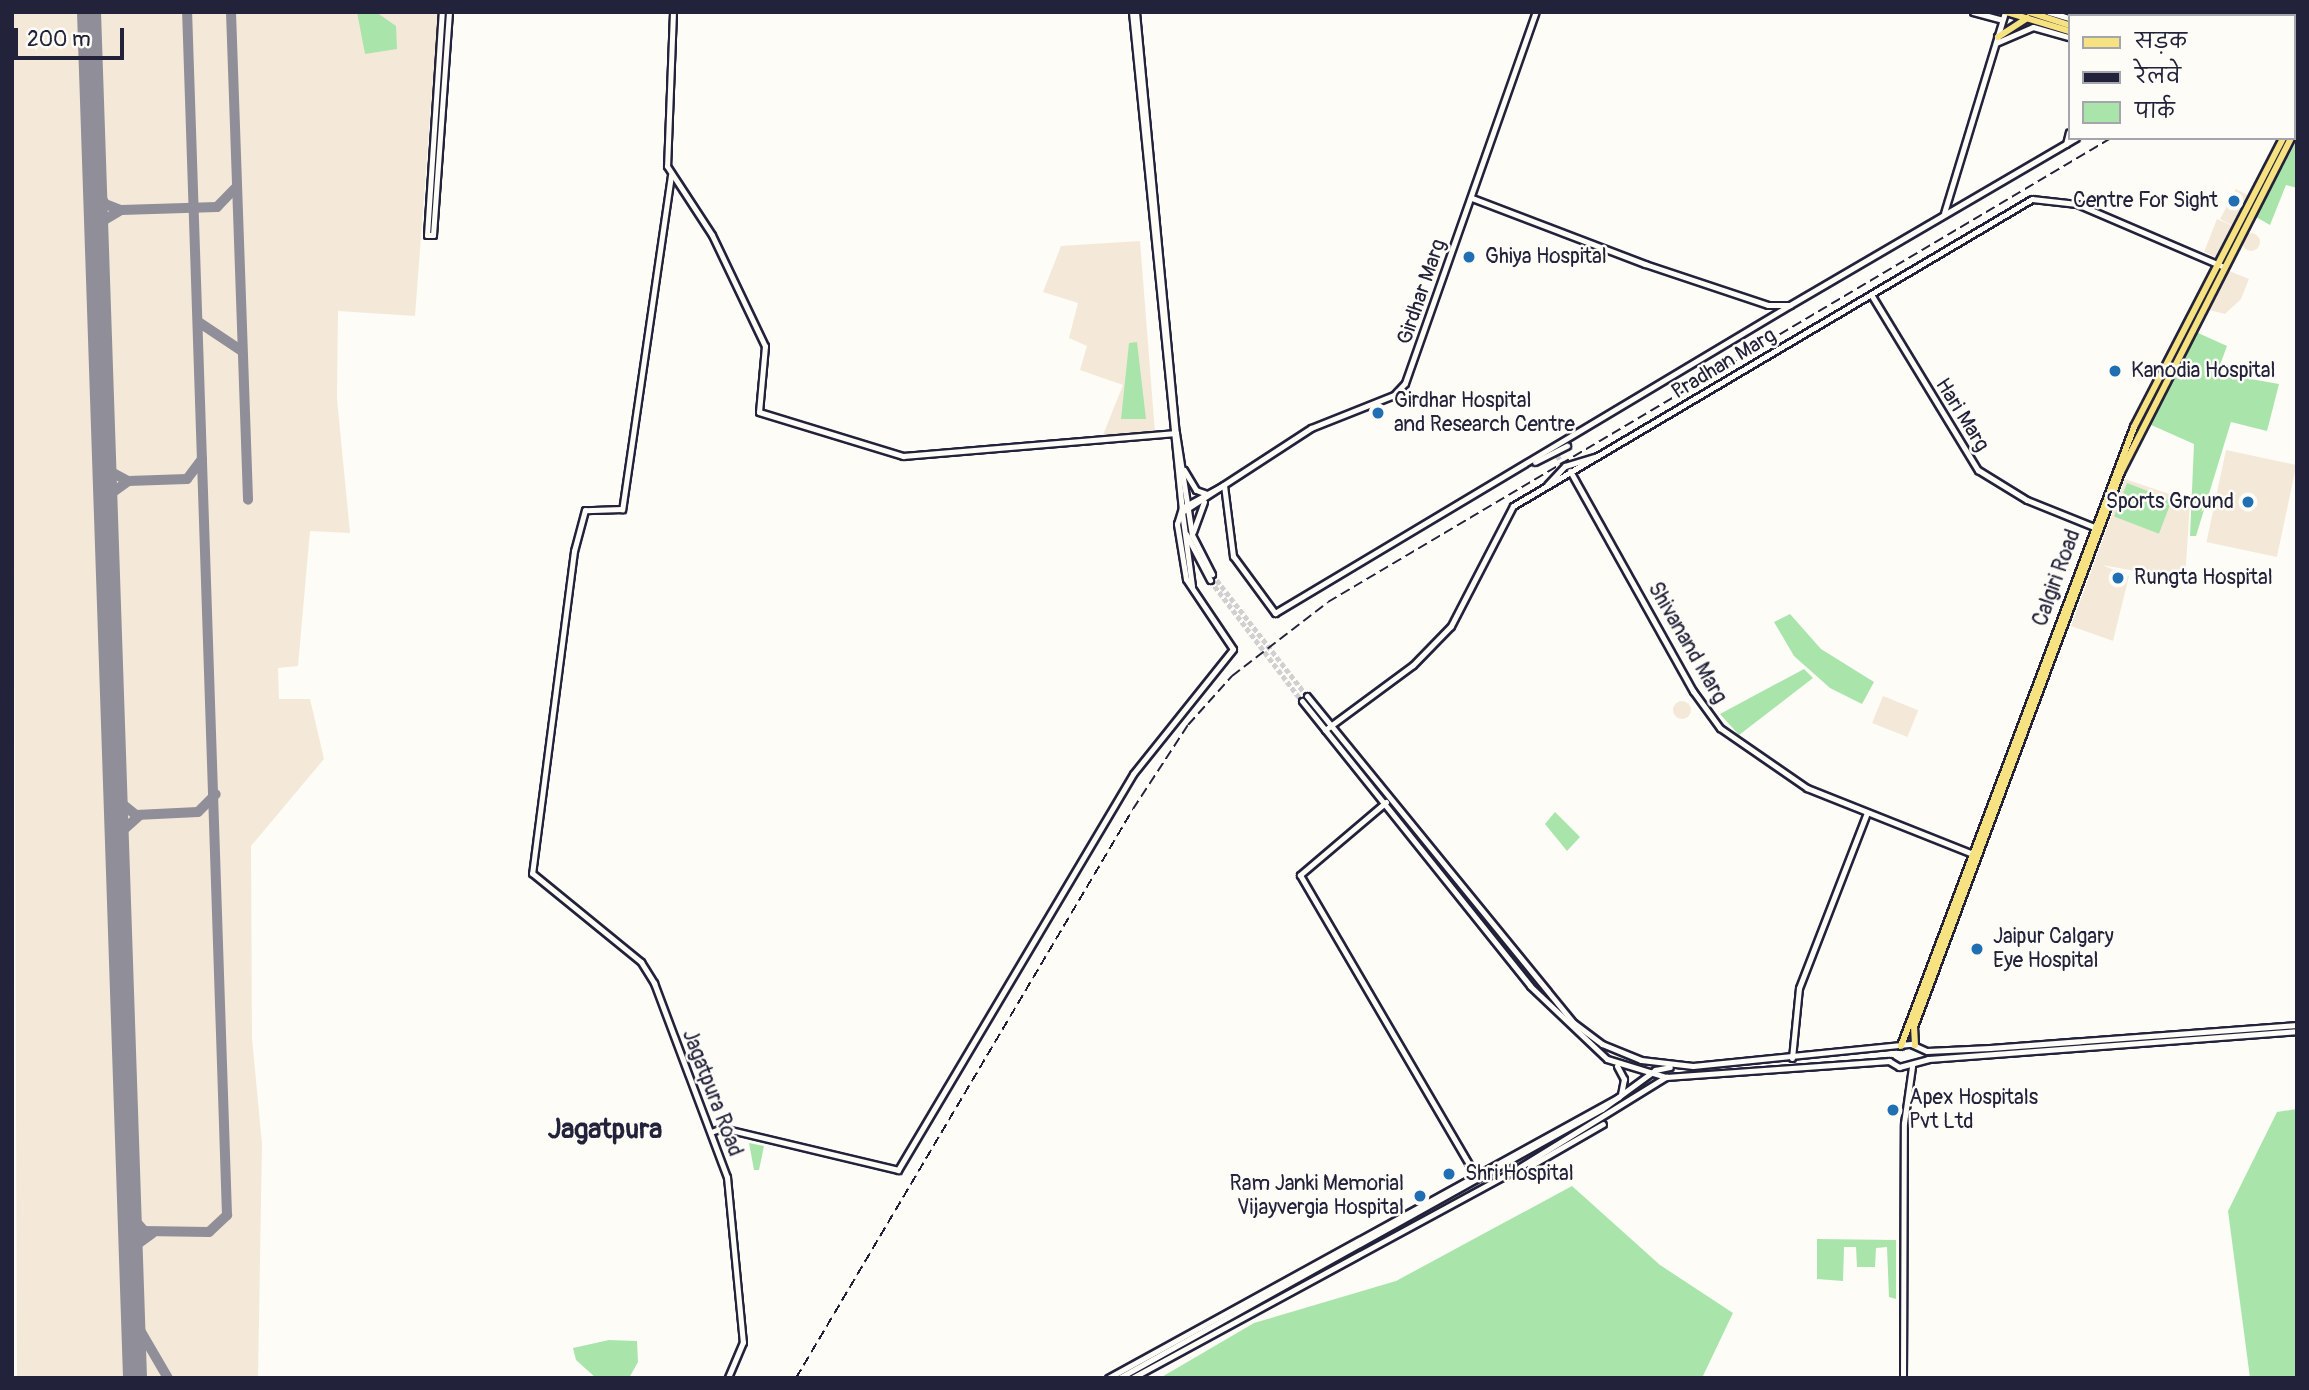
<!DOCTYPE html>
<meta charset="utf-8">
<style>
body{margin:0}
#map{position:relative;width:2309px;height:1390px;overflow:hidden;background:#fdfcf7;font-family:Pangolin,"Playpen Sans Deva",sans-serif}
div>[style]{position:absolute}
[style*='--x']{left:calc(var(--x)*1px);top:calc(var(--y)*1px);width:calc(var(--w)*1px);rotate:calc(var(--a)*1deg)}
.built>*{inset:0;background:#f4e9d8;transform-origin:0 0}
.round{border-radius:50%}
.green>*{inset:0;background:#a9e5ab;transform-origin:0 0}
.taxiway>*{height:10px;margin:-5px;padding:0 5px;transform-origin:5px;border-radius:5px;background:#908f99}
.runway>*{height:24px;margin:-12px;padding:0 12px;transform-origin:12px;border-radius:12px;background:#908f99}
.secondary-tunnel>*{height:5px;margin-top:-2.5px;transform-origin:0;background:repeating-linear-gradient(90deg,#d1d0d1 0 5px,transparent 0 7.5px)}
.roads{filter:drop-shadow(2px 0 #22223b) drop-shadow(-2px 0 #22223b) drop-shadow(0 2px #22223b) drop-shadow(0 -2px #22223b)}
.secondary>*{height:5px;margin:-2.5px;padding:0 2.5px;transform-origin:2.5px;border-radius:2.5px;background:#fdfcf7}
.primary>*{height:6px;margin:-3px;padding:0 3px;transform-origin:3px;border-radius:3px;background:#f7e281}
.rail>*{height:2px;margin-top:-1px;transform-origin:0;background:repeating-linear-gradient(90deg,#22223b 0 10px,transparent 0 15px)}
.dots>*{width:19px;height:19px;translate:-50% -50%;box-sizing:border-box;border:4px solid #fdfcf7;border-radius:50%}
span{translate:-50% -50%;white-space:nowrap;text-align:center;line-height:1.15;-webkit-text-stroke:5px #fdfcf7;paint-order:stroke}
.poi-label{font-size:21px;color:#22223b}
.right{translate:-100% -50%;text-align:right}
.left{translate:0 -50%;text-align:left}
.street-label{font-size:21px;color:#22223b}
.district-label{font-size:28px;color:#22223b;font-weight:700}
.frame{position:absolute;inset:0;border:14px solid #22223b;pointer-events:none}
.legend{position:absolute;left:2068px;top:14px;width:228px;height:126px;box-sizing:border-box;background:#fdfcf7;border:2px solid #a5a5ac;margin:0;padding:9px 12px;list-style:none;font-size:21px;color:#22223b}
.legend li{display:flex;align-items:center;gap:14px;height:35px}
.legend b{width:35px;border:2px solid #a5a5ac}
.scale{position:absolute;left:14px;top:28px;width:110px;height:32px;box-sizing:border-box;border:4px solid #22223b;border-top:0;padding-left:9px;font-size:21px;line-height:24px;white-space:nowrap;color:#22223b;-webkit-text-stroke:5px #fdfcf7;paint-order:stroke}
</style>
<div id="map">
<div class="built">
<i style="clip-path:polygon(12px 12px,438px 12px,415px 316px,338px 311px,337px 399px,350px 533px,310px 531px,298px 666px,278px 668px,279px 699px,310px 699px,324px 759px,251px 846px,252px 1038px,262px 1144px,258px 1378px,17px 1378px)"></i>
<i style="left:2236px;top:189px;width:15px;height:34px;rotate:28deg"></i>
<i style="clip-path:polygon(2217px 219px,2233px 226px,2216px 257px,2204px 252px)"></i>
<i class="round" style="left:2242px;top:233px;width:18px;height:18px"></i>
<i style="clip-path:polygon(1140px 241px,1155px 433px,1103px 435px,1123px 385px,1080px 370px,1087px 346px,1069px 338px,1078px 303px,1043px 292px,1061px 246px)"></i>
<i style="clip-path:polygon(2227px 270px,2249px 279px,2241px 299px,2225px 314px,2209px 310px)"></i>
<i style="left:2226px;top:450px;width:72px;height:94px;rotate:12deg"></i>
<i style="clip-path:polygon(2125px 479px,2190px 501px,2185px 580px,2102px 565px,2129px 576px,2113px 641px,2071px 626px)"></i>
<i style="left:1883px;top:696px;width:38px;height:29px;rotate:22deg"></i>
<i class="round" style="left:1673px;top:701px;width:18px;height:18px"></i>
</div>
<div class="green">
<i style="clip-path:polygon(357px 12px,376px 12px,396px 26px,397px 49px,365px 54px)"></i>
<i style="clip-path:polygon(2297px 140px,2297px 188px,2286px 185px,2270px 225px,2256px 217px)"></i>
<i style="clip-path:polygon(2196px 332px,2227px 346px,2217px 373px,2279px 384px,2267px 431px,2231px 422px,2196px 536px,2190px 536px,2194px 444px,2149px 424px)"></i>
<i style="clip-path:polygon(1137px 342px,1146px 419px,1121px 419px,1129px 343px)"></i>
<i style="left:2127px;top:483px;width:48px;height:36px;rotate:21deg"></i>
<i style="clip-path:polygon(1790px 614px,1821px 649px,1874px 682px,1862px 704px,1830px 688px,1794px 656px,1774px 622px)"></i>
<i style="clip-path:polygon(1804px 669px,1813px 678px,1739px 735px,1720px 714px)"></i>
<i style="clip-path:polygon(1555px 812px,1580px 837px,1567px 851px,1545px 824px)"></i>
<i style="clip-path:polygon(2297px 1109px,2297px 1378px,2250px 1378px,2228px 1211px,2277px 1112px)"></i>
<i style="clip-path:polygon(749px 1143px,764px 1146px,759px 1170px,754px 1170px)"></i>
<i style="clip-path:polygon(1572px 1186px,1660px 1265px,1733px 1313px,1702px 1378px,1160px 1378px,1254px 1323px,1396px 1281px)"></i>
<i style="clip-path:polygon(1817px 1239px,1896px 1240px,1896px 1299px,1889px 1297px,1887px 1247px,1876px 1248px,1875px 1267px,1857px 1267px,1856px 1247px,1844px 1247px,1843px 1281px,1817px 1279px)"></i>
<i style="clip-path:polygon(609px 1340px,637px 1341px,638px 1362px,629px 1378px,596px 1378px,576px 1360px,573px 1348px)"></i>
</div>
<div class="taxiway">
<i style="--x:231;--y:12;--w:488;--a:88"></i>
<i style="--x:95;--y:186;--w:21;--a:61"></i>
<i style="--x:105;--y:204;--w:17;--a:21"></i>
<i style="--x:121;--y:210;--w:96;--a:-1.8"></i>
<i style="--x:217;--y:207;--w:28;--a:-46"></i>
<i style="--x:96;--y:241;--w:20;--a:-75"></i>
<i style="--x:101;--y:222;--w:23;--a:-31"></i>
<i style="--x:200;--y:323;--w:50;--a:33.7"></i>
<i style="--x:103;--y:449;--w:24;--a:71"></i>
<i style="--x:111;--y:472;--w:19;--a:28"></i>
<i style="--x:128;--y:481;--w:59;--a:-1.9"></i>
<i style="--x:187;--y:479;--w:25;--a:-53"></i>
<i style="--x:106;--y:521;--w:26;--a:-83"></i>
<i style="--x:109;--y:495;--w:24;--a:-36"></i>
<i style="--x:114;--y:764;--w:40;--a:80"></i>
<i style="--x:121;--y:803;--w:19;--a:39"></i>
<i style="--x:136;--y:815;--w:62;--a:-2.8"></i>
<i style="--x:198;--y:812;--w:25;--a:-45"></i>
<i style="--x:118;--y:873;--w:41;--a:-85.8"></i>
<i style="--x:121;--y:832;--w:24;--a:-42"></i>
<i style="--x:129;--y:1178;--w:39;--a:86"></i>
<i style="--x:132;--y:1217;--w:18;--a:49"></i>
<i style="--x:144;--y:1231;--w:65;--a:0.9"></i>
<i style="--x:209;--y:1232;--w:25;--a:-43"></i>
<i style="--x:227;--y:1215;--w:1204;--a:-91.9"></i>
<i style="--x:132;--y:1279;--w:33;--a:-85"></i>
<i style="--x:135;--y:1246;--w:22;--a:-36"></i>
<i style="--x:133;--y:1305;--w:20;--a:79"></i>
<i style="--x:137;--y:1325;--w:61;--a:59.7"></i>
<i style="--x:135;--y:1373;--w:5;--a:90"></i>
</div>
<div class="runway">
<i style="--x:89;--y:12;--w:1367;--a:88.07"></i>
</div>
<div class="secondary-tunnel">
<i style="--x:1557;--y:455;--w:12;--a:59"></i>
<i style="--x:1212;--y:574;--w:155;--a:52.1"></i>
<i style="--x:1210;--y:580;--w:152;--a:52.8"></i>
</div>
<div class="roads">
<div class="secondary">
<i style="--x:673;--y:12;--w:154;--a:92.2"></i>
<i style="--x:667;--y:166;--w:82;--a:56.9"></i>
<i style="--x:712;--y:235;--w:123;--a:64.5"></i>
<i style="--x:765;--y:346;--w:66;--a:95.2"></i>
<i style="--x:759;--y:412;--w:151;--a:17"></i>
<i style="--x:903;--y:456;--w:274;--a:-4.8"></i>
<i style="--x:1132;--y:12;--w:501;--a:84.27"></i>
<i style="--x:1136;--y:12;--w:423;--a:84.6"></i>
<i style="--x:1176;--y:433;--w:103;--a:81.1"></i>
<i style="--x:1192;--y:535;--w:44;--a:62.9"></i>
<i style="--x:1973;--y:12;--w:30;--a:15"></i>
<i style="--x:2049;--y:12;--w:21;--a:17"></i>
<i style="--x:2285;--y:16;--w:6;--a:-39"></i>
<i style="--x:1996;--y:43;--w:40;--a:-23.4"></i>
<i style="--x:2033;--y:27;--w:37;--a:16"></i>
<i style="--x:2066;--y:144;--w:12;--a:-76"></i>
<i style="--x:671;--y:175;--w:338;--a:98.3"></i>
<i style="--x:622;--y:509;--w:37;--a:178"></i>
<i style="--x:585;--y:510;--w:42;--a:105"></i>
<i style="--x:574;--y:551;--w:325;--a:97.4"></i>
<i style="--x:532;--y:873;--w:141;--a:39.2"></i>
<i style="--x:641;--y:962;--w:25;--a:58"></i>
<i style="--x:654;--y:983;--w:207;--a:69.4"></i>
<i style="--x:727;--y:1177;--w:166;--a:84.5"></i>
<i style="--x:743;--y:1342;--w:39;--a:113"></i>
<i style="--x:1472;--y:198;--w:185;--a:20.9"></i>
<i style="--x:1645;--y:264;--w:130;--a:18.4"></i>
<i style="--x:1768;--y:305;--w:22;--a:0"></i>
<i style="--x:1790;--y:305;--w:331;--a:-30.3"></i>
<i style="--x:1944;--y:213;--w:210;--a:-73.1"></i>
<i style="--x:427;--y:235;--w:6;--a:0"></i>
<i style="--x:433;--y:235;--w:224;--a:-85.9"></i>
<i style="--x:427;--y:235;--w:224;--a:-86.2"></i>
<i style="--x:1872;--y:296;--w:204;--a:58.7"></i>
<i style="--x:1978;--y:470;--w:57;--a:31.5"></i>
<i style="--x:2027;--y:500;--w:78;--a:21.9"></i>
<i style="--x:1535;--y:462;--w:36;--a:-27"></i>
<i style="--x:1184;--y:470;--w:23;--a:59"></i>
<i style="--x:1196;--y:490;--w:12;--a:20"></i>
<i style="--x:1570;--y:471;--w:252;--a:60.8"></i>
<i style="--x:1693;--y:691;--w:46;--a:53.9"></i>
<i style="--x:1720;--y:728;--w:106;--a:34.6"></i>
<i style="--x:1807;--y:788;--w:179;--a:21.7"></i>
<i style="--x:1224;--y:485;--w:72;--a:82.8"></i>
<i style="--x:1233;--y:556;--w:71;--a:53.6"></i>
<i style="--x:1275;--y:613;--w:600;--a:-30.88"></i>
<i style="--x:1547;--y:485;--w:26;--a:-47"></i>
<i style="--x:1565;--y:466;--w:31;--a:-17"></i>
<i style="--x:1193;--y:532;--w:32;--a:-70"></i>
<i style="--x:1186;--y:534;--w:52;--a:62.4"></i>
<i style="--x:1192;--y:586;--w:75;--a:-97.7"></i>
<i style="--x:1182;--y:512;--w:154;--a:-33.1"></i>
<i style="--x:1311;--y:428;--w:89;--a:-21.7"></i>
<i style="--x:1394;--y:395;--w:16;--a:-47"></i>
<i style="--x:1405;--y:383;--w:393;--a:-70.6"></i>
<i style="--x:1307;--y:696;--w:422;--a:50.8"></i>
<i style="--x:1574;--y:1023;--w:35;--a:37"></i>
<i style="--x:1602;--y:1044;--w:42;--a:22.3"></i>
<i style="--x:1641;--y:1060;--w:52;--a:6.6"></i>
<i style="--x:1693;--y:1066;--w:219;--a:-5.8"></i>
<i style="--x:1911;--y:1044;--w:17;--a:24"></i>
<i style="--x:1927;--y:1051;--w:63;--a:-2.7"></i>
<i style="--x:1990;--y:1048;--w:308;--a:-4.3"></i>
<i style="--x:1302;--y:701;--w:365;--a:51.3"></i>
<i style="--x:1530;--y:986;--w:106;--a:43.5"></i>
<i style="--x:1607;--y:1059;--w:62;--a:17"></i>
<i style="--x:1666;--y:1077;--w:224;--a:-4.1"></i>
<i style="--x:1325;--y:730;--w:109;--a:-36.5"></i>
<i style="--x:1413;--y:665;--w:54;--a:-45.7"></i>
<i style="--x:1451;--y:626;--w:135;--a:-62.7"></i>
<i style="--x:1513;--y:506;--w:603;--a:-30.61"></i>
<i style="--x:2032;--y:199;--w:45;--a:6.3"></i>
<i style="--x:2077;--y:204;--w:160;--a:23.2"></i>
<i style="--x:1386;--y:802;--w:113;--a:139.7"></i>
<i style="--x:1300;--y:875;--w:349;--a:59.7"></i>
<i style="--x:1792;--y:1058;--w:70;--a:-84.3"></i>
<i style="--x:1799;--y:988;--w:188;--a:-68.8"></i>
<i style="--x:1889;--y:1061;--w:12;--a:31"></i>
<i style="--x:1899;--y:1067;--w:30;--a:-15"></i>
<i style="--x:1928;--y:1059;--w:370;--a:-4.3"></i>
<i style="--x:1617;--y:1066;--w:15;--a:62"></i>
<i style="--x:1624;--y:1079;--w:16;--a:101"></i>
<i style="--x:711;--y:1132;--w:12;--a:-20"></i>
<i style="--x:722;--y:1128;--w:181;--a:13.4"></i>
<i style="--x:898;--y:1170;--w:460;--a:-59.3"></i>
<i style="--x:1133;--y:774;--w:160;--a:-51.3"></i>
<i style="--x:1233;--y:649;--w:84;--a:-123.9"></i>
<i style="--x:1186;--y:579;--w:56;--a:-99.3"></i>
<i style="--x:1177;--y:524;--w:17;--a:-73"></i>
<i style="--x:1182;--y:508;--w:48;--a:-28.7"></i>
<i style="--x:1530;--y:1166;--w:84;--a:-29.9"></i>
<i style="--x:1108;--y:1378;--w:583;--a:-28.81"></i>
<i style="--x:1119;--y:1378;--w:553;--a:-29.12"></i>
<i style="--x:1602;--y:1109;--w:66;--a:-36.3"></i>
<i style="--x:1655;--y:1070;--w:15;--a:-11"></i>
<i style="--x:1132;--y:1378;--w:442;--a:-28.5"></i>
<i style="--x:1520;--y:1167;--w:172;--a:-31.7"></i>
<i style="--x:1903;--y:1378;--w:255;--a:-89.8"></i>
<i style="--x:1904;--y:1123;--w:57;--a:-81.9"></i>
</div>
<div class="primary">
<i style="--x:2006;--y:12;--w:66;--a:16.8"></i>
<i style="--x:2029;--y:12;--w:42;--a:18"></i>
<i style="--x:1998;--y:37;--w:35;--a:-33"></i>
<i style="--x:2293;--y:65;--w:4;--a:14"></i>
<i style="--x:2293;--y:71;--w:4;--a:14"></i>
<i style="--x:2293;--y:96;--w:4;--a:14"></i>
<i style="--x:2293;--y:121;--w:7;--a:90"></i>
<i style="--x:1915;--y:1045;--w:18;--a:-93"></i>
<i style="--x:1914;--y:1027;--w:592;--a:-69.55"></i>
<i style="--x:2121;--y:472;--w:375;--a:-63"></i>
<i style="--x:1901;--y:1046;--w:661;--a:-69.37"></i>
<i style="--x:2134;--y:427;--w:325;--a:-62.7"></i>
</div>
</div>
<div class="rail">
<i style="--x:2293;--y:30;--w:4;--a:-27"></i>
<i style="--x:796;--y:1378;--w:661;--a:-59.36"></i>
<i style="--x:1133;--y:809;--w:100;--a:-56.8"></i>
<i style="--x:1188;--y:725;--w:66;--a:-48.1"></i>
<i style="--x:1232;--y:676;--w:121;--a:-37.6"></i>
<i style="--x:1328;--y:602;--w:910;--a:-30.65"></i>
</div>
<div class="dots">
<i style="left:2234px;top:201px;background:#1f6fb2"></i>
<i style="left:1469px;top:257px;background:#1f6fb2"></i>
<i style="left:2115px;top:371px;background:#1f6fb2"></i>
<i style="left:1378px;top:413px;background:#1f6fb2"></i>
<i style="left:2248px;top:502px;background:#1f6fb2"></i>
<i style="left:2118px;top:578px;background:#1f6fb2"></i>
<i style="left:1977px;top:949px;background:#1f6fb2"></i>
<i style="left:1893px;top:1110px;background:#1f6fb2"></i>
<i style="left:1449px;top:1174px;background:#1f6fb2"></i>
<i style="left:1420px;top:1196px;background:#1f6fb2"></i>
</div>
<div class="poi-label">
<span class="right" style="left:2218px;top:201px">Centre For Sight</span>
<span class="left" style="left:1485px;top:257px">Ghiya Hospital</span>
<span class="left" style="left:2131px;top:371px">Kanodia Hospital</span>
<span class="left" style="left:1394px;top:413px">Girdhar Hospital<br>and Research Centre</span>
<span class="right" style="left:2234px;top:502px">Sports Ground</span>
<span class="left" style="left:2134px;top:578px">Rungta Hospital</span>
<span class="left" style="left:1993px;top:949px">Jaipur Calgary<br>Eye Hospital</span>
<span class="left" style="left:1909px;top:1110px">Apex Hospitals<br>Pvt Ltd</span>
<span class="left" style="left:1465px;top:1174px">Shri Hospital</span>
<span class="right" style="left:1404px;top:1196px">Ram Janki Memorial<br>Vijayvergia Hospital</span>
</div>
<div class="street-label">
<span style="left:1422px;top:292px;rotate:-71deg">Girdhar Marg</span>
<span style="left:1724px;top:364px;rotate:-31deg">Pradhan Marg</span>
<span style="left:1962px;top:415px;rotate:58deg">Hari Marg</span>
<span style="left:2057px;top:578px;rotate:-70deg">Calgiri Road</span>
<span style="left:1687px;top:643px;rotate:60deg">Shivanand Marg</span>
<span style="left:712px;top:1093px;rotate:69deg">Jagatpura Road</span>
</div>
<div class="district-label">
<span style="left:605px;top:1130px">Jagatpura</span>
</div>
<div class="frame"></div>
<ul class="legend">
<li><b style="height:9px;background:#f7e281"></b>सड़क</li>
<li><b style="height:9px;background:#22223b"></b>रेलवे</li>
<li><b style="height:19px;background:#a9e5ab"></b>पार्क</li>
</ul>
<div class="scale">200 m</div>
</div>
